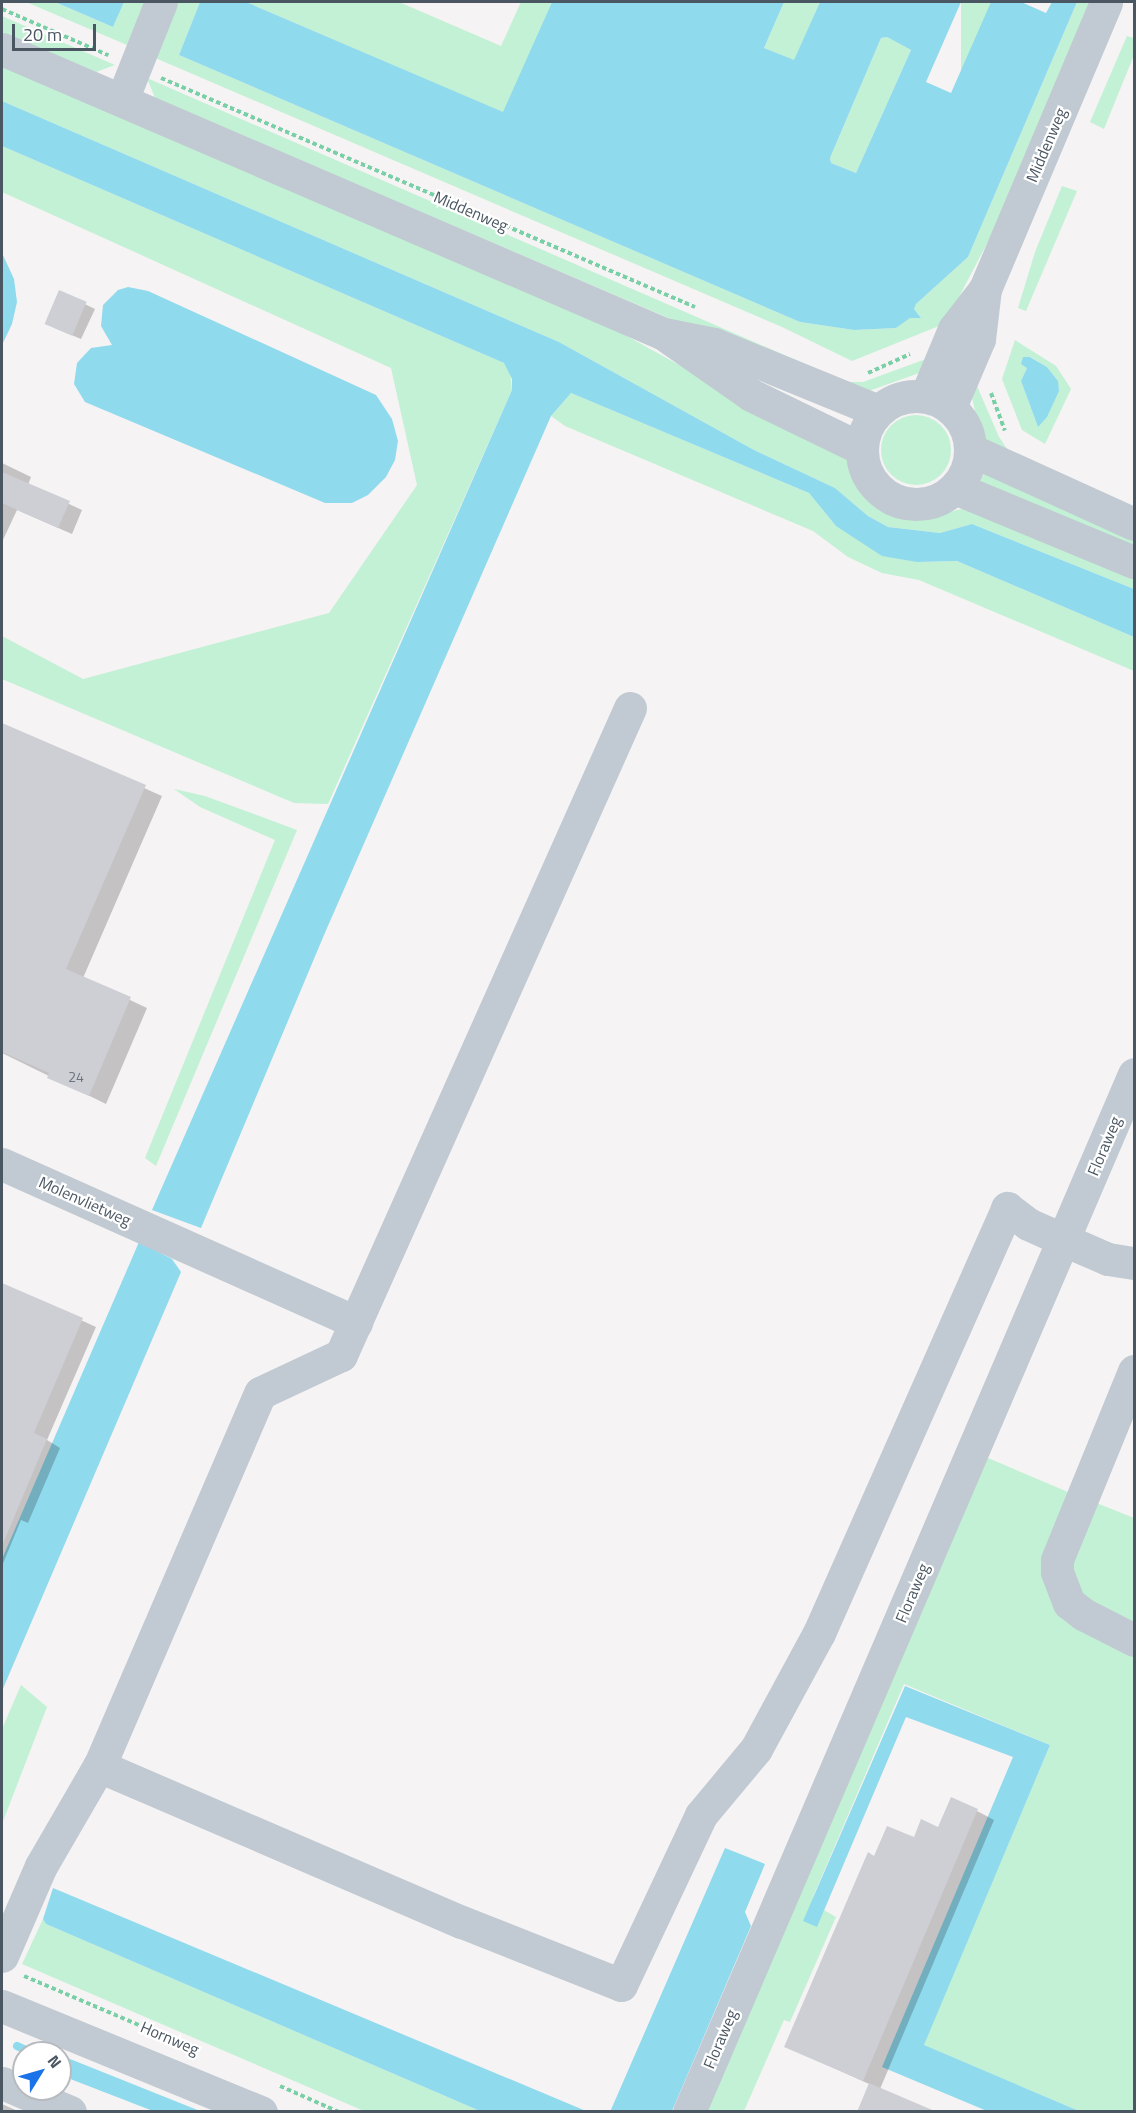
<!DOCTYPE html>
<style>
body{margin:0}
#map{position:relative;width:1136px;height:2113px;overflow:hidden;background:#f5f3f3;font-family:"Titillium Web",sans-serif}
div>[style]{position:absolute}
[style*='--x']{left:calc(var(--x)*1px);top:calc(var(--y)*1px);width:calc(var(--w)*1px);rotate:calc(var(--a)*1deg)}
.green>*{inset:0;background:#c3f1d5;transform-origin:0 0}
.round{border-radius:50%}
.water>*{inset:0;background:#90daee}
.shadow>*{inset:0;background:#0003}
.stream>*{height:8px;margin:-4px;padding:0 4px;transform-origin:4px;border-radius:4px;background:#90daee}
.building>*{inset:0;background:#cdcfd5;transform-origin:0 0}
.path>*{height:4px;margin-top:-2px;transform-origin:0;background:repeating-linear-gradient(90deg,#7ad0a6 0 4.5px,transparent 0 7.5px)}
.minor>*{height:33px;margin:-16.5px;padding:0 16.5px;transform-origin:16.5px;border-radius:16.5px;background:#c1cad2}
.minor>.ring{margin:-16.5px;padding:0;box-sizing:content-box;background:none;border:33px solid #c1cad2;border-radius:50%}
span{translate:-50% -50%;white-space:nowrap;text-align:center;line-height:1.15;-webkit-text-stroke:4.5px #fff;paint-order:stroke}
.number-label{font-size:14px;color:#6b747e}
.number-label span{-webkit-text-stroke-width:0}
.street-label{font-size:16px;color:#4a5661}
.frame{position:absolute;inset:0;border:3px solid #4a5661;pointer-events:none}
.north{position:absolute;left:12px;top:2041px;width:60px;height:60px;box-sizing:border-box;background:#fff;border:2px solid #b7bbc0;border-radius:50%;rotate:53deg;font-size:16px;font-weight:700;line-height:24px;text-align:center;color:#4a5661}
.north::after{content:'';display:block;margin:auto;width:21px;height:27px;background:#1a73e8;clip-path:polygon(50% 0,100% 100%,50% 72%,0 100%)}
.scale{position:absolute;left:12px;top:24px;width:84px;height:27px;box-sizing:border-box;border:3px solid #4a5661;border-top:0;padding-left:8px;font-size:18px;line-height:21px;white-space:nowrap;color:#4a5661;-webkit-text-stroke:4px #fff;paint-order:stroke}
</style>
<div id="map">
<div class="green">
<i style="clip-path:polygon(26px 2px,55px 2px,113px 27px,124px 2px,145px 2px,127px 45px)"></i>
<i style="clip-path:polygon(177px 2px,200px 2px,179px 55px,800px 322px,854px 330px,896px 328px,910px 317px,921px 318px,914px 309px,916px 304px,968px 257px,1077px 2px,1091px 2px,992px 234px,950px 314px,939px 326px,852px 361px,782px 327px,153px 57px)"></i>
<i style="clip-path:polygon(246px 2px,399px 2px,501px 46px,521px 2px,552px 2px,504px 113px)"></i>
<i style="clip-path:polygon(784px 2px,820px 2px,794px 61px,764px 48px)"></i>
<i style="left:961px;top:2px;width:30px;height:87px"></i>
<i style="clip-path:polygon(2px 16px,115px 65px,96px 72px,2px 32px)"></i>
<i style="clip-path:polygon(1127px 36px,1134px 38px,1134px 55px,1104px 129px,1090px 122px)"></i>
<i style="clip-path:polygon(887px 37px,911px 50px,856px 173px,831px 163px,830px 158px,881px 38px)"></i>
<i style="clip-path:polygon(2px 62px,594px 318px,846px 457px,862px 492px,891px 513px,923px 518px,970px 507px,1134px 570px,1134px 589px,972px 524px,940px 533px,888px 527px,868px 516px,835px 488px,754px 450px,559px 342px,2px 101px)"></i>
<i style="clip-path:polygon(147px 78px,828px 374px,849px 382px,863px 382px,926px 359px,922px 372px,866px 392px,692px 328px,155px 98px)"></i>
<i style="clip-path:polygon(2px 146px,504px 363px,510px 370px,512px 390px,328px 804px,294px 803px,2px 679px,2px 636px,83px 679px,329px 613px,417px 485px,391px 368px,2px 192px)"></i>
<i style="clip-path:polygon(1062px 186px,1077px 191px,1026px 311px,1018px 308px,1035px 252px)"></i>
<i style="clip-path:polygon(evenodd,1015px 340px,1056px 366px,1071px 389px,1045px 444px,1022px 430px,1002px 379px,1015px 340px,1023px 357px,1031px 357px,1047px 367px,1058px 381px,1038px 427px,1021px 381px,1027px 368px,1023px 357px)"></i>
<i style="clip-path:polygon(974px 379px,999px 437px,1008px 450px,988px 444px,979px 427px,972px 398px)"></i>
<i style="clip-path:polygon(571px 393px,809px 493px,836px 526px,916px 562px,957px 561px,1134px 637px,1134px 671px,919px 580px,882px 573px,848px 557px,813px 531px,565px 426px,551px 416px)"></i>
<i class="round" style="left:881px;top:415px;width:70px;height:70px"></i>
<i style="clip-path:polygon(984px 472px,1134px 533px,1134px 553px,980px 483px)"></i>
<i style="clip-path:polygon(174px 789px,205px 796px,297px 830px,156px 1166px,145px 1158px,275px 840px,200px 807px)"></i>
<i style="clip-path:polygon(981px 1455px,1075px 1495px,1049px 1571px,1134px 1647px,1134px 2111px,1079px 2111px,923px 2045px,1050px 1745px,904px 1684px,813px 1897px,819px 1919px,824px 1910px,836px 1917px,790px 2022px,784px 2020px,744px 2111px,705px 2112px)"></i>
<i style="clip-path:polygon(1094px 1502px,1134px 1518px,1134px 1630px,1082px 1606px,1067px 1580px)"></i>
<i style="clip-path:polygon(21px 1685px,47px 1707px,2px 1824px,2px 1729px)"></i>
<i style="clip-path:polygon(43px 1919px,46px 1924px,480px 2111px,364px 2111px,22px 1964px)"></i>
</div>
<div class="water">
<i style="clip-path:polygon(55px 2px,124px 2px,113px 27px)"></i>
<i style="clip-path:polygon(evenodd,200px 2px,246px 2px,503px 112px,552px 2px,784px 2px,764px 48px,794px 60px,820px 2px,961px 2px,926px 82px,951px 93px,991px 2px,1021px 2px,1046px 13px,1052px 2px,1077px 2px,968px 257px,916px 304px,914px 309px,921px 318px,910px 318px,896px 328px,854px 330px,800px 322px,179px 55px,200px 2px,887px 37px,911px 50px,856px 173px,831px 163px,830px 158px,881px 38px,887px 37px)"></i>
<i style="clip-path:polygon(2px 101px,559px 342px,754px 450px,835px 488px,868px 516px,888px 527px,940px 533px,972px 524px,1134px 589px,1134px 637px,957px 561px,917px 562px,882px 556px,836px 526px,809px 493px,571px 393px,551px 416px,324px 935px,201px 1228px,152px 1210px,512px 390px,512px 379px,504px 363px,2px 146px)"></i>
<i style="clip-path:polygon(2px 253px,14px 279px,17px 302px,12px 324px,2px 345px)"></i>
<i style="clip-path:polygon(128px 287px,148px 291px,376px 395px,392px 419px,398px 441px,395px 460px,386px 477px,368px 495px,352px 503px,325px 503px,85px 402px,74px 384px,77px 363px,91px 348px,112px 345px,101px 326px,103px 305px,118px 290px)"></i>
<i style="clip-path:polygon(1023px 357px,1030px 357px,1047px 367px,1058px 381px,1059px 391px,1047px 417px,1038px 427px,1021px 381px,1027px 368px,1021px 364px)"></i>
<i style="clip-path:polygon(139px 1242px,172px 1259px,181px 1272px,2px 1691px,2px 1559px)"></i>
<i style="clip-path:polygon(905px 1686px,1050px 1745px,924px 2045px,1079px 2111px,987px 2111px,882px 2067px,1013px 1757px,906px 1717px,817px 1927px,803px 1921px)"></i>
<i style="clip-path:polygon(725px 1848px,765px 1864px,745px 1912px,751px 1926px,672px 2111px,610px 2112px)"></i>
<i style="clip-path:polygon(53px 1888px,586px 2111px,480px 2111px,46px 1924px,43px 1919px)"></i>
<i style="clip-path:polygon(60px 2055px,200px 2111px,153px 2111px,60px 2075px)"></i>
</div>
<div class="shadow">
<i style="clip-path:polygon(60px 292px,95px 309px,81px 339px,55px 328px)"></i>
<i style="clip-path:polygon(2px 463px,31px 477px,28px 485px,82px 510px,72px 534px,17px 510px,2px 542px)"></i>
<i style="clip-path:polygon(2px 725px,162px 796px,83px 978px,147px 1008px,106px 1104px,2px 1053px)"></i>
<i style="clip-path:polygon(2px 1284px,96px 1327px,47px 1440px,60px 1448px,28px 1523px,21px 1520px,2px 1566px)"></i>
<i style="clip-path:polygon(977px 1811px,994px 1820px,880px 2089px,786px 2046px,875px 1858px)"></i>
<i style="clip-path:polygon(2px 2104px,20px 2112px,2px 2112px)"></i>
</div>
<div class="stream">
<i style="--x:17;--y:2046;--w:17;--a:24"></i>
</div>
<div class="building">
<i style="left:59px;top:290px;width:30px;height:37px;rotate:23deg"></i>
<i style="clip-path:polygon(2px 472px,70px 501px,58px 528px,2px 503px)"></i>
<i style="clip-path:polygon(2px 723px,146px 785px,66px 969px,131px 997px,89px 1096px,47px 1078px,49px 1073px,2px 1052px)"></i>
<i style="clip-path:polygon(2px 1283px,83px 1318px,34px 1433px,47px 1439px,2px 1546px)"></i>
<i style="clip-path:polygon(951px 1797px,978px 1809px,863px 2081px,784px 2047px,868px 1852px,874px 1856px,887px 1826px,914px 1837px,921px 1819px,938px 1827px)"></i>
<i style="clip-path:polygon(869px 2083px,937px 2112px,857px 2112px)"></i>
</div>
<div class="path">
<i style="--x:2;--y:9;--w:116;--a:23.5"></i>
<i style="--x:161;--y:78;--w:581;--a:23.21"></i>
<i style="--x:868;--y:373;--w:46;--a:-24.3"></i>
<i style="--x:991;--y:393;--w:40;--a:69.8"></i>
<i style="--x:24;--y:1976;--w:178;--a:23.1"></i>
<i style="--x:280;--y:2086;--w:64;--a:23.8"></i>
</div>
<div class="minor">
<i style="--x:2;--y:49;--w:721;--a:23.29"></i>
<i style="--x:664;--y:334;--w:51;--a:11.3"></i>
<i style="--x:714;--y:344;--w:177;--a:22.2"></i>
<i style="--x:122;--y:100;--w:105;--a:-68.3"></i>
<i style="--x:668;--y:337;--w:101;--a:34.9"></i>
<i style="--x:751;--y:395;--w:123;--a:25.9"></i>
<i class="ring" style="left:862px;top:396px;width:75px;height:75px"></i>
<i style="--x:926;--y:396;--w:73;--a:-67.3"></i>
<i style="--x:954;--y:329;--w:51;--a:-52.2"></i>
<i style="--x:985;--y:289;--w:311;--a:-67.1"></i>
<i style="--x:950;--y:407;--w:74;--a:-66.9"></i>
<i style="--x:979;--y:339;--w:50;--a:-83.2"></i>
<i style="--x:971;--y:450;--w:179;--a:24.4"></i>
<i style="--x:955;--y:488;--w:194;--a:22.5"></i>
<i style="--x:630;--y:708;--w:709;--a:114.07"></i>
<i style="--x:341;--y:1355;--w:89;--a:154.9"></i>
<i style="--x:260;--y:1393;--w:406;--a:113.3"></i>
<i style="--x:99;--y:1766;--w:395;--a:23.3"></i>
<i style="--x:462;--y:1922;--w:171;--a:21.6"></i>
<i style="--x:621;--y:1985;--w:188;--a:-64.8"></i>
<i style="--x:701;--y:1815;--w:86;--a:-50.2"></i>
<i style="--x:756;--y:1749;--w:132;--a:-61.5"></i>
<i style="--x:819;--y:1633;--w:465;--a:-66.1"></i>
<i style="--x:2;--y:1164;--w:388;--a:24.1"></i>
<i style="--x:1007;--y:1208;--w:26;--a:37"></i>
<i style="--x:1028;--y:1224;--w:39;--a:24"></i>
<i style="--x:1064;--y:1240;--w:48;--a:23.4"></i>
<i style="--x:1108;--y:1259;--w:26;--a:9"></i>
<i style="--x:1134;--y:1371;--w:204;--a:112.2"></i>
<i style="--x:1057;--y:1560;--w:12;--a:90"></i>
<i style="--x:1057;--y:1572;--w:33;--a:69"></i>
<i style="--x:1069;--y:1603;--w:18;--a:38"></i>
<i style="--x:1083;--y:1614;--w:57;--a:27"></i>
<i style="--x:2;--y:1956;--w:98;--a:-66.6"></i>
<i style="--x:41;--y:1866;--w:116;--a:-59.9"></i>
<i style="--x:2;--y:2006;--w:280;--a:22.3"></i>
<i style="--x:2;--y:2083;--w:74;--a:23.1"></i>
<i style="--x:689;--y:2112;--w:1129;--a:-66.79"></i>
</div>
<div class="number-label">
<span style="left:76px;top:1077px">24</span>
</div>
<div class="street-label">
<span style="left:1046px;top:145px;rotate:-67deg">Middenweg</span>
<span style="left:471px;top:211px;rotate:23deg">Middenweg</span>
<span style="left:1104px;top:1146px;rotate:-67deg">Floraweg</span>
<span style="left:85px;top:1201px;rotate:24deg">Molenvlietweg</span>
<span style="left:912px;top:1593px;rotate:-67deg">Floraweg</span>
<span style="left:170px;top:2038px;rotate:23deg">Hornweg</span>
<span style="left:720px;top:2039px;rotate:-67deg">Floraweg</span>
</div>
<div class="frame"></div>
<div class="north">N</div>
<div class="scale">20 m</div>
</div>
